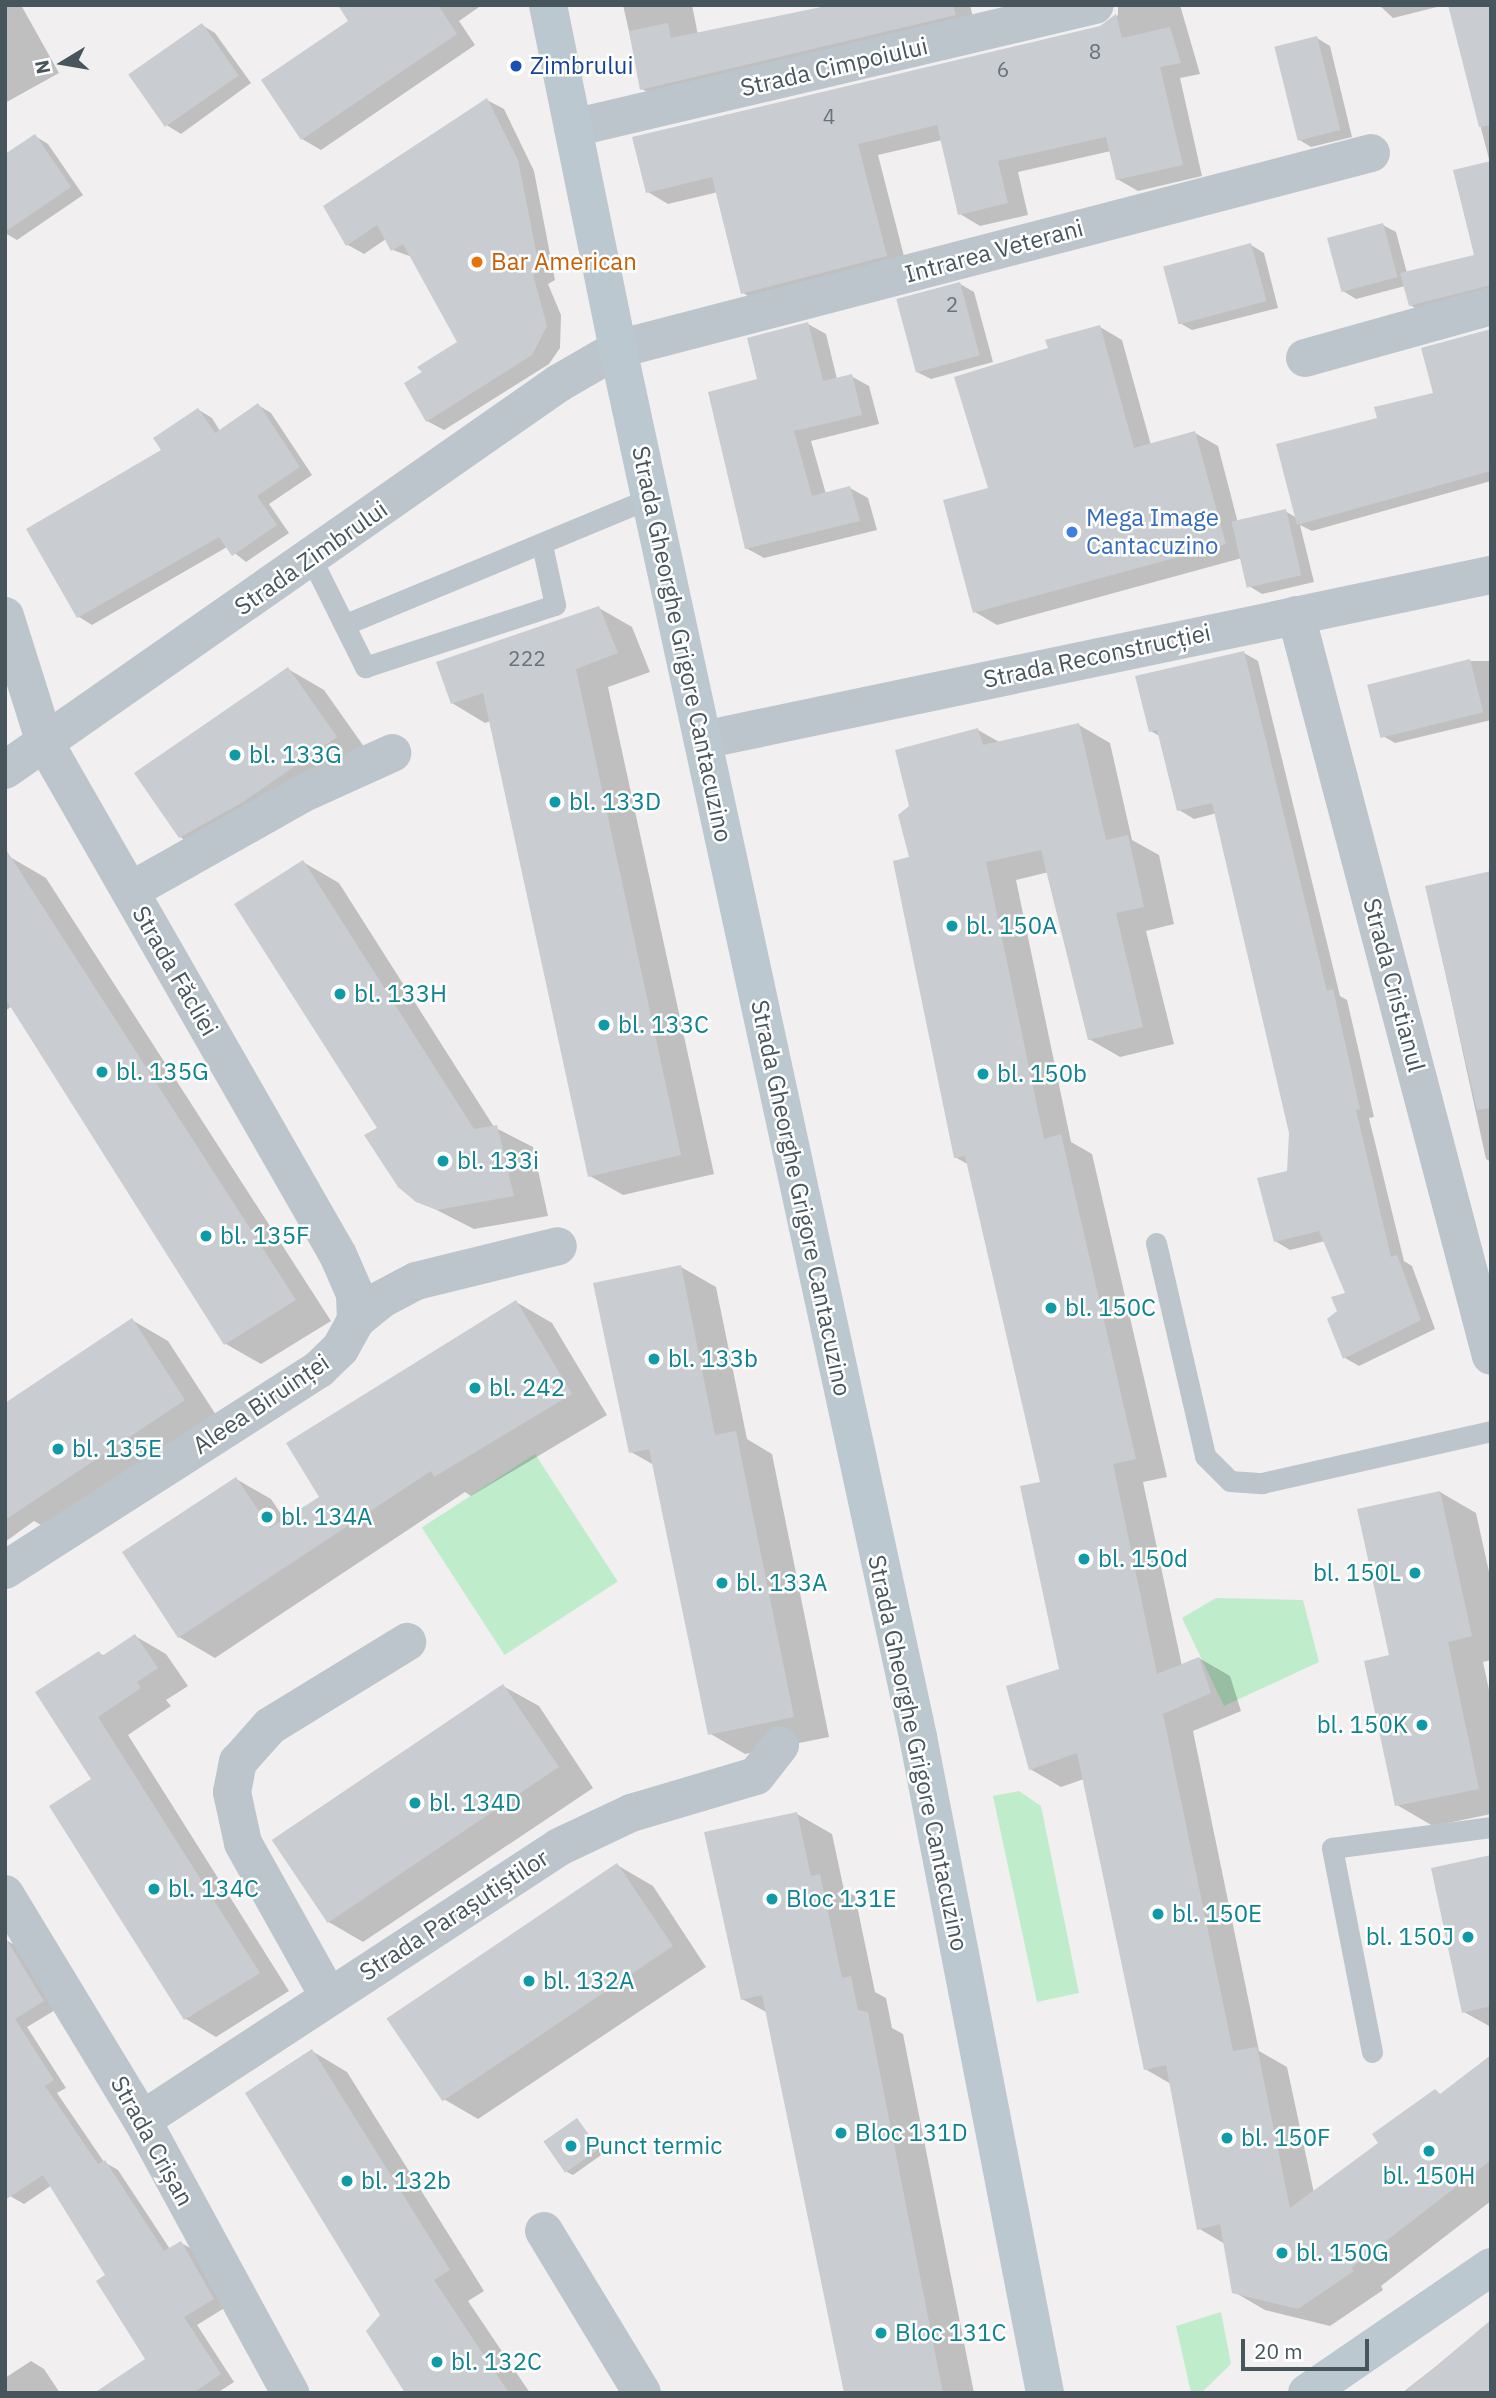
<!DOCTYPE html>
<meta charset="utf-8">
<style>
body{margin:0}
#map{position:relative;width:1496px;height:2398px;overflow:hidden;background:#f1efef;font-family:"IBM Plex Sans",sans-serif}
div>[style]{position:absolute}
[style*='--x']{left:calc(var(--x)*1px);top:calc(var(--y)*1px);width:calc(var(--w)*1px);rotate:calc(var(--a)*1deg)}
.green>*{inset:0;background:#bfedcb;transform-origin:0 0}
.shadow>*{inset:0;background:#0003}
.building>*{inset:0;background:#c9cdd1;transform-origin:0 0}
.lane>*{height:21px;margin:-10.5px;padding:0 10.5px;transform-origin:10.5px;border-radius:10.5px;background:#bbc5cb}
.street>*{height:38px;margin:-19px;padding:0 19px;transform-origin:19px;border-radius:19px;background:#bbc5cb}
.secondary>*{height:38px;margin:-19px;padding:0 19px;transform-origin:19px;border-radius:19px;background:#bbc8d0}
.dots>*{width:19px;height:19px;translate:-50% -50%;box-sizing:border-box;border:4px solid #fff;border-radius:50%}
span{translate:-50% -50%;white-space:nowrap;text-align:center;line-height:1.15;-webkit-text-stroke:5px #fff;paint-order:stroke}
.number-label{font-size:21px;color:#687379}
.number-label span{-webkit-text-stroke-width:0}
.transit-label{font-size:24px;color:#164399}
.left{translate:0 -50%;text-align:left}
.street-label{font-size:24px;color:#47555c}
.food-label{font-size:24px;color:#c56008}
.shop-label{font-size:24px;color:#366cbe}
.culture-label{font-size:24px;color:#0d838f}
.right{translate:-100% -50%;text-align:right}
.frame{position:absolute;inset:0;border:7px solid #47555c;pointer-events:none}
.north{position:absolute;left:28px;top:28px;width:70px;height:70px;-webkit-text-stroke:5px #fff;paint-order:stroke;rotate:259deg;font-size:19px;font-weight:700;line-height:28px;text-align:center;color:#47555c}
.north::after{content:'';display:block;margin:auto;width:24px;height:32px;background:#47555c;clip-path:polygon(50% 0,100% 100%,50% 72%,0 100%)}
.scale{position:absolute;left:1241px;top:2339px;width:128px;height:32px;box-sizing:border-box;border:4px solid #47555c;border-top:0;padding-left:9px;font-size:21px;line-height:24px;white-space:nowrap;color:#47555c;-webkit-text-stroke:5px #fff;paint-order:stroke}
</style>
<div id="map">
<div class="green">
<i style="left:535px;top:1454px;width:152px;height:135px;rotate:57deg"></i>
<i style="clip-path:polygon(1216px 1598px,1303px 1600px,1319px 1662px,1224px 1706px,1182px 1618px)"></i>
<i style="clip-path:polygon(1019px 1791px,1041px 1806px,1079px 1993px,1037px 2002px,993px 1796px)"></i>
<i style="clip-path:polygon(1221px 2312px,1231px 2364px,1201px 2393px,1191px 2393px,1176px 2326px)"></i>
</div>
<div class="shadow">
<i style="clip-path:polygon(5px 5px,21px 5px,59px 73px,5px 103px)"></i>
<i style="clip-path:polygon(340px 5px,482px 5px,459px 21px,475px 45px,321px 150px,302px 139px,351px 21px)"></i>
<i style="clip-path:polygon(623px 5px,692px 5px,698px 35px,840px 5px,970px 5px,975px 26px,662px 100px,642px 89px)"></i>
<i style="clip-path:polygon(1118px 5px,1180px 5px,1200px 74px,1180px 78px,1202px 176px,1138px 191px,1117px 179px,1111px 151px,1018px 172px,1028px 215px,980px 226px,960px 214px,942px 140px,878px 155px,907px 268px,763px 305px,743px 293px,718px 192px,668px 204px,648px 192px,1101px 28px,1118px 15px)"></i>
<i style="clip-path:polygon(1379px 5px,1445px 5px,1393px 18px)"></i>
<i style="clip-path:polygon(202px 25px,215px 33px,251px 83px,181px 134px,168px 126px,132px 76px)"></i>
<i style="clip-path:polygon(1491px 26px,1491px 294px,1424px 313px,1410px 305px,1405px 286px,1356px 299px,1343px 291px,1383px 225px,1396px 232px,1407px 273px,1485px 254px,1490px 163px,1457px 35px)"></i>
<i style="clip-path:polygon(1317px 38px,1330px 46px,1352px 137px,1311px 147px,1298px 139px)"></i>
<i style="clip-path:polygon(487px 100px,504px 109px,534px 171px,555px 280px,548px 284px,561px 315px,560px 348px,549px 364px,444px 430px,427px 421px,425px 373px,460px 342px,412px 257px,393px 250px,386px 239px,364px 254px,348px 245px,326px 207px)"></i>
<i style="clip-path:polygon(35px 136px,48px 144px,83px 195px,17px 240px,5px 233px,5px 157px)"></i>
<i style="clip-path:polygon(1251px 245px,1264px 253px,1278px 308px,1192px 330px,1178px 322px)"></i>
<i style="clip-path:polygon(960px 284px,974px 292px,993px 362px,931px 379px,917px 372px)"></i>
<i style="clip-path:polygon(808px 324px,826px 334px,837px 379px,851px 376px,869px 386px,879px 424px,811px 441px,826px 494px,850px 488px,868px 498px,877px 530px,764px 558px,746px 548px,760px 381px)"></i>
<i style="clip-path:polygon(1100px 327px,1122px 340px,1151px 445px,1195px 433px,1218px 446px,1238px 523px,1285px 511px,1297px 518px,1379px 419px,1435px 394px,1491px 330px,1491px 481px,1312px 531px,1300px 525px,1314px 582px,1262px 594px,1249px 586px,1242px 558px,997px 625px,975px 612px,990px 489px,1050px 349px)"></i>
<i style="clip-path:polygon(258px 405px,271px 413px,312px 475px,269px 504px,289px 533px,246px 562px,227px 547px,92px 625px,79px 617px,29px 530px,163px 451px,199px 410px,212px 418px,220px 431px)"></i>
<i style="clip-path:polygon(599px 608px,632px 627px,650px 672px,608px 687px,714px 1174px,623px 1195px,590px 1176px,491px 721px,485px 723px,452px 703px)"></i>
<i style="clip-path:polygon(1244px 653px,1258px 661px,1340px 996px,1347px 1000px,1374px 1117px,1369px 1118px,1404px 1261px,1412px 1266px,1435px 1329px,1359px 1366px,1345px 1358px,1339px 1312px,1347px 1294px,1325px 1241px,1290px 1250px,1275px 1241px,1289px 1172px,1290px 1133px,1217px 813px,1194px 819px,1179px 810px,1161px 737px,1151px 731px)"></i>
<i style="clip-path:polygon(1470px 661px,1491px 661px,1491px 720px,1395px 743px,1381px 735px)"></i>
<i style="clip-path:polygon(288px 669px,324px 690px,372px 758px,216px 858px,180px 837px)"></i>
<i style="clip-path:polygon(1079px 725px,1110px 743px,1132px 840px,1159px 855px,1174px 924px,1146px 931px,1174px 1044px,1120px 1057px,1089px 1039px,1049px 872px,1016px 880px,1071px 1142px,1092px 1154px,1167px 1477px,1143px 1482px,1182px 1666px,1199px 1658px,1230px 1676px,1241px 1711px,1193px 1731px,1259px 2051px,1287px 2067px,1314px 2193px,1380px 2144px,1435px 2091px,1442px 2095px,1491px 2057px,1491px 2201px,1381px 2286px,1383px 2290px,1330px 2326px,1265px 2310px,1234px 2292px,1225px 2244px,1198px 2228px,1171px 2084px,1145px 2069px,1084px 1779px,1061px 1787px,1030px 1769px,1061px 1670px,1042px 1483px,969px 1165px,955px 1157px,911px 859px,911px 807px,978px 730px,1001px 743px)"></i>
<i style="clip-path:polygon(10px 857px,46px 878px,331px 1321px,261px 1364px,226px 1344px,12px 1006px,5px 1011px,5px 860px)"></i>
<i style="clip-path:polygon(303px 862px,339px 883px,494px 1127px,533px 1147px,548px 1216px,474px 1229px,417px 1200px,379px 1129px)"></i>
<i style="clip-path:polygon(1491px 873px,1491px 1162px,1486px 1159px,1427px 888px)"></i>
<i style="clip-path:polygon(681px 1267px,716px 1287px,747px 1439px,772px 1454px,829px 1737px,745px 1754px,709px 1733px,654px 1465px,631px 1452px)"></i>
<i style="clip-path:polygon(516px 1302px,552px 1323px,607px 1415px,471px 1496px,465px 1492px,215px 1658px,179px 1637px,124px 1553px,236px 1479px,271px 1499px,285px 1520px,322px 1497px)"></i>
<i style="clip-path:polygon(132px 1320px,168px 1341px,220px 1421px,53px 1532px,34px 1521px,5px 1542px,5px 1405px)"></i>
<i style="clip-path:polygon(1440px 1492px,1476px 1513px,1491px 1581px,1491px 1660px,1483px 1662px,1491px 1699px,1491px 1814px,1433px 1826px,1397px 1805px,1391px 1656px)"></i>
<i style="clip-path:polygon(135px 1636px,166px 1654px,188px 1686px,166px 1700px,171px 1706px,128px 1735px,289px 1991px,216px 2037px,186px 2019px,93px 1780px,99px 1653px,105px 1656px)"></i>
<i style="clip-path:polygon(503px 1686px,539px 1706px,593px 1788px,363px 1942px,327px 1921px)"></i>
<i style="clip-path:polygon(797px 1814px,832px 1834px,844px 1890px,855px 1896px,875px 1992px,886px 1998px,892px 2028px,903px 2034px,974px 2393px,846px 2393px,768px 2013px,742px 1999px)"></i>
<i style="clip-path:polygon(1491px 1857px,1491px 2027px,1464px 2012px)"></i>
<i style="clip-path:polygon(617px 1865px,653px 1886px,706px 1967px,478px 2119px,442px 2098px)"></i>
<i style="clip-path:polygon(6px 1940px,20px 1948px,57px 2009px,27px 2027px,66px 2088px,57px 2093px,104px 2162px,118px 2170px,170px 2249px,181px 2243px,194px 2250px,226px 2307px,197px 2325px,234px 2382px,217px 2393px,132px 2393px,147px 2360px,107px 2276px,52px 2185px,24px 2204px,10px 2196px)"></i>
<i style="clip-path:polygon(312px 2051px,347px 2072px,484px 2291px,468px 2301px,530px 2393px,407px 2393px)"></i>
<i style="clip-path:polygon(577px 2120px,604px 2153px,573px 2175px,567px 2172px)"></i>
<i style="clip-path:polygon(1471px 2339px,1491px 2393px,1402px 2393px)"></i>
<i style="clip-path:polygon(31px 2361px,44px 2369px,60px 2393px,5px 2393px,5px 2378px)"></i>
</div>
<div class="building">
<i style="clip-path:polygon(338px 5px,438px 5px,457px 34px,301px 140px,261px 80px,348px 21px)"></i>
<i style="clip-path:polygon(831px 5px,953px 5px,956px 15px,640px 90px,629px 31px,668px 23px,671px 38px)"></i>
<i style="clip-path:polygon(1448px 5px,1491px 5px,1491px 125px,1479px 127px)"></i>
<i style="clip-path:polygon(1116px 14px,1122px 38px,1170px 27px,1181px 63px,1160px 67px,1183px 165px,1116px 180px,1106px 137px,998px 161px,1008px 203px,958px 215px,937px 125px,858px 144px,887px 256px,741px 294px,712px 177px,646px 193px,632px 137px,1100px 26px)"></i>
<i style="left:202px;top:23px;width:64px;height:90px;rotate:55deg"></i>
<i style="left:1317px;top:36px;width:97px;height:44px;rotate:76deg"></i>
<i style="clip-path:polygon(487px 98px,518px 160px,540px 271px,533px 275px,547px 326px,532px 355px,426px 422px,404px 383px,422px 372px,417px 367px,457px 342px,403px 244px,391px 251px,377px 225px,346px 246px,323px 206px)"></i>
<i style="clip-path:polygon(35px 134px,71px 187px,5px 232px,5px 154px)"></i>
<i style="clip-path:polygon(1491px 161px,1491px 285px,1409px 306px,1400px 273px,1474px 255px,1453px 170px)"></i>
<i style="left:1383px;top:223px;width:56px;height:58px;rotate:75deg"></i>
<i style="left:1251px;top:243px;width:60px;height:91px;rotate:75deg"></i>
<i style="left:960px;top:282px;width:76px;height:66px;rotate:75deg"></i>
<i style="clip-path:polygon(808px 322px,823px 381px,852px 374px,862px 415px,794px 431px,812px 496px,850px 486px,860px 521px,745px 549px,708px 392px,757px 379px,747px 338px)"></i>
<i style="clip-path:polygon(1100px 325px,1134px 448px,1195px 431px,1226px 544px,973px 613px,943px 500px,988px 488px,954px 377px,1048px 348px,1045px 340px)"></i>
<i style="clip-path:polygon(1491px 329px,1491px 471px,1297px 525px,1276px 444px,1377px 418px,1374px 407px,1433px 393px,1421px 348px)"></i>
<i style="clip-path:polygon(258px 403px,300px 467px,257px 496px,277px 525px,232px 556px,219px 537px,77px 618px,26px 529px,161px 450px,153px 438px,198px 408px,215px 433px)"></i>
<i style="left:1286px;top:509px;width:68px;height:56px;rotate:77deg"></i>
<i style="clip-path:polygon(599px 606px,618px 653px,576px 669px,681px 1155px,588px 1177px,483px 693px,451px 704px,436px 662px)"></i>
<i style="clip-path:polygon(1244px 651px,1327px 991px,1333px 989px,1360px 1109px,1356px 1110px,1391px 1257px,1397px 1255px,1421px 1320px,1343px 1359px,1327px 1319px,1337px 1311px,1331px 1297px,1345px 1293px,1319px 1231px,1274px 1242px,1257px 1178px,1287px 1171px,1289px 1133px,1212px 803px,1177px 811px,1157px 730px,1149px 732px,1135px 676px)"></i>
<i style="left:1470px;top:659px;width:55px;height:106px;rotate:76deg"></i>
<i style="clip-path:polygon(288px 667px,337px 737px,243px 802px,179px 838px,134px 773px)"></i>
<i style="clip-path:polygon(1079px 723px,1106px 840px,1128px 835px,1144px 907px,1116px 913px,1143px 1027px,1088px 1040px,1041px 850px,986px 862px,1044px 1139px,1061px 1134px,1136px 1459px,1113px 1464px,1157px 1674px,1199px 1657px,1211px 1693px,1163px 1714px,1233px 2051px,1257px 2047px,1290px 2208px,1378px 2143px,1372px 2134px,1435px 2089px,1440px 2094px,1491px 2055px,1491px 2160px,1351px 2268px,1354px 2271px,1298px 2309px,1232px 2293px,1220px 2224px,1197px 2230px,1166px 2065px,1144px 2070px,1077px 1753px,1029px 1770px,1006px 1686px,1059px 1669px,1020px 1486px,1040px 1482px,965px 1156px,954px 1158px,893px 861px,909px 857px,898px 815px,909px 806px,895px 750px,978px 728px,983px 745px)"></i>
<i style="clip-path:polygon(5px 848px,296px 1300px,224px 1345px,5px 998px)"></i>
<i style="clip-path:polygon(303px 860px,474px 1129px,497px 1125px,514px 1196px,437px 1210px,416px 1202px,398px 1187px,364px 1135px,377px 1128px,234px 904px)"></i>
<i style="clip-path:polygon(1491px 871px,1491px 1108px,1477px 1110px,1425px 886px)"></i>
<i style="clip-path:polygon(681px 1265px,715px 1435px,736px 1431px,794px 1717px,708px 1735px,649px 1449px,629px 1453px,593px 1283px)"></i>
<i style="clip-path:polygon(516px 1300px,572px 1394px,434px 1477px,431px 1471px,178px 1638px,122px 1552px,236px 1477px,270px 1528px,319px 1497px,286px 1443px)"></i>
<i style="clip-path:polygon(132px 1318px,185px 1400px,5px 1520px,5px 1403px)"></i>
<i style="clip-path:polygon(1440px 1491px,1472px 1636px,1448px 1642px,1479px 1789px,1395px 1806px,1364px 1661px,1389px 1655px,1357px 1509px)"></i>
<i style="clip-path:polygon(135px 1634px,158px 1668px,137px 1682px,141px 1688px,98px 1717px,260px 1973px,184px 2020px,49px 1806px,91px 1779px,35px 1692px,99px 1651px,102px 1656px)"></i>
<i style="left:503px;top:1684px;width:100px;height:279px;rotate:56deg"></i>
<i style="clip-path:polygon(797px 1812px,811px 1876px,820px 1874px,842px 1978px,851px 1976px,858px 2010px,868px 2012px,943px 2393px,844px 2393px,762px 1995px,741px 2000px,704px 1832px)"></i>
<i style="clip-path:polygon(1491px 1855px,1491px 2006px,1462px 2013px,1431px 1868px)"></i>
<i style="left:617px;top:1863px;width:100px;height:278px;rotate:56deg"></i>
<i style="clip-path:polygon(5px 1937px,44px 2001px,15px 2019px,54px 2080px,45px 2086px,98px 2164px,105px 2160px,164px 2251px,181px 2241px,214px 2299px,184px 2317px,221px 2374px,193px 2393px,94px 2393px,145px 2359px,96px 2281px,105px 2275px,43px 2175px,5px 2200px)"></i>
<i style="clip-path:polygon(312px 2049px,450px 2270px,434px 2280px,509px 2393px,405px 2393px,366px 2331px,380px 2315px,245px 2093px)"></i>
<i style="left:577px;top:2118px;width:38px;height:41px;rotate:55deg"></i>
<i style="clip-path:polygon(1491px 2320px,1491px 2393px,1404px 2393px)"></i>
</div>
<div class="lane">
<i style="--x:311;--y:558;--w:122;--a:63.6"></i>
<i style="--x:365;--y:667;--w:200;--a:-18.1"></i>
<i style="--x:555;--y:605;--w:61;--a:-102.2"></i>
<i style="--x:346;--y:624;--w:329;--a:-22.5"></i>
<i style="--x:1156;--y:1243;--w:219;--a:77"></i>
<i style="--x:1205;--y:1456;--w:35;--a:45"></i>
<i style="--x:1230;--y:1481;--w:32;--a:4"></i>
<i style="--x:1262;--y:1483;--w:235;--a:-12.8"></i>
<i style="--x:1372;--y:2052;--w:208;--a:-101.1"></i>
<i style="--x:1332;--y:1848;--w:160;--a:-7.5"></i>
</div>
<div class="street">
<i style="--x:573;--y:128;--w:536;--a:-13.26"></i>
<i style="--x:1305;--y:358;--w:193;--a:-15.6"></i>
<i style="--x:1296;--y:615;--w:766;--a:75.26"></i>
<i style="--x:5;--y:616;--w:133;--a:72.5"></i>
<i style="--x:45;--y:743;--w:590;--a:60.22"></i>
<i style="--x:338;--y:1255;--w:43;--a:66.4"></i>
<i style="--x:355;--y:1294;--w:26;--a:88"></i>
<i style="--x:703;--y:740;--w:805;--a:-11.83"></i>
<i style="--x:5;--y:770;--w:676;--a:-34.94"></i>
<i style="--x:559;--y:383;--w:68;--a:-30"></i>
<i style="--x:618;--y:349;--w:778;--a:-14.59"></i>
<i style="--x:130;--y:891;--w:200;--a:-29.4"></i>
<i style="--x:304;--y:793;--w:97;--a:-24.4"></i>
<i style="--x:5;--y:1570;--w:373;--a:-32.6"></i>
<i style="--x:319;--y:1369;--w:29;--a:-44"></i>
<i style="--x:340;--y:1349;--w:33;--a:-61"></i>
<i style="--x:356;--y:1320;--w:33;--a:-39"></i>
<i style="--x:382;--y:1299;--w:38;--a:-28"></i>
<i style="--x:416;--y:1281;--w:146;--a:-13.8"></i>
<i style="--x:5;--y:1894;--w:264;--a:58.8"></i>
<i style="--x:142;--y:2120;--w:311;--a:61.5"></i>
<i style="--x:329;--y:1997;--w:176;--a:-119.2"></i>
<i style="--x:243;--y:1843;--w:52;--a:-102.2"></i>
<i style="--x:232;--y:1792;--w:31;--a:-79"></i>
<i style="--x:238;--y:1762;--w:48;--a:-48.4"></i>
<i style="--x:270;--y:1726;--w:161;--a:-31.5"></i>
<i style="--x:142;--y:2120;--w:498;--a:-33.2"></i>
<i style="--x:559;--y:1847;--w:80;--a:-25.3"></i>
<i style="--x:631;--y:1813;--w:130;--a:-16.5"></i>
<i style="--x:756;--y:1776;--w:39;--a:-52"></i>
<i style="--x:544;--y:2231;--w:189;--a:58.8"></i>
</div>
<div class="secondary">
<i style="--x:548;--y:5;--w:351;--a:78.5"></i>
<i style="--x:618;--y:349;--w:1420;--a:77.8"></i>
<i style="--x:918;--y:1737;--w:668;--a:79.04"></i>
<i style="--x:1307;--y:2393;--w:223;--a:-34.4"></i>
</div>
<div class="dots">
<i style="left:516px;top:66px;background:#1a4fb4"></i>
<i style="left:477px;top:262px;background:#e8710a"></i>
<i style="left:1072px;top:532px;background:#3f7fe0"></i>
<i style="left:235px;top:755px;background:#0f9aa8"></i>
<i style="left:555px;top:802px;background:#0f9aa8"></i>
<i style="left:952px;top:926px;background:#0f9aa8"></i>
<i style="left:340px;top:994px;background:#0f9aa8"></i>
<i style="left:604px;top:1025px;background:#0f9aa8"></i>
<i style="left:102px;top:1072px;background:#0f9aa8"></i>
<i style="left:983px;top:1074px;background:#0f9aa8"></i>
<i style="left:443px;top:1161px;background:#0f9aa8"></i>
<i style="left:206px;top:1236px;background:#0f9aa8"></i>
<i style="left:1051px;top:1308px;background:#0f9aa8"></i>
<i style="left:654px;top:1359px;background:#0f9aa8"></i>
<i style="left:475px;top:1388px;background:#0f9aa8"></i>
<i style="left:58px;top:1449px;background:#0f9aa8"></i>
<i style="left:267px;top:1517px;background:#0f9aa8"></i>
<i style="left:1084px;top:1559px;background:#0f9aa8"></i>
<i style="left:1415px;top:1573px;background:#0f9aa8"></i>
<i style="left:722px;top:1583px;background:#0f9aa8"></i>
<i style="left:1422px;top:1725px;background:#0f9aa8"></i>
<i style="left:415px;top:1803px;background:#0f9aa8"></i>
<i style="left:154px;top:1889px;background:#0f9aa8"></i>
<i style="left:772px;top:1899px;background:#0f9aa8"></i>
<i style="left:1158px;top:1914px;background:#0f9aa8"></i>
<i style="left:1468px;top:1937px;background:#0f9aa8"></i>
<i style="left:529px;top:1981px;background:#0f9aa8"></i>
<i style="left:841px;top:2133px;background:#0f9aa8"></i>
<i style="left:1227px;top:2138px;background:#0f9aa8"></i>
<i style="left:571px;top:2146px;background:#0f9aa8"></i>
<i style="left:1429px;top:2151px;background:#0f9aa8"></i>
<i style="left:347px;top:2181px;background:#0f9aa8"></i>
<i style="left:1282px;top:2253px;background:#0f9aa8"></i>
<i style="left:881px;top:2333px;background:#0f9aa8"></i>
<i style="left:437px;top:2362px;background:#0f9aa8"></i>
</div>
<div class="number-label">
<span style="left:1095px;top:51px">8</span>
<span style="left:1003px;top:69px">6</span>
<span style="left:829px;top:116px">4</span>
<span style="left:952px;top:304px">2</span>
<span style="left:527px;top:658px">222</span>
</div>
<div class="transit-label">
<span class="left" style="left:530px;top:66px">Zimbrului</span>
</div>
<div class="street-label">
<span style="left:834px;top:67px;rotate:-13deg">Strada Cimpoiului</span>
<span style="left:994px;top:251px;rotate:-15deg">Intrarea Veterani</span>
<span style="left:311px;top:558px;rotate:-35deg">Strada Zimbrului</span>
<span style="left:682px;top:644px;rotate:78deg">Strada Gheorghe Grigore Cantacuzino</span>
<span style="left:1097px;top:656px;rotate:-12deg">Strada Reconstrucției</span>
<span style="left:175px;top:971px;rotate:60deg">Strada Făcliei</span>
<span style="left:1394px;top:985px;rotate:75deg">Strada Cristianul</span>
<span style="left:801px;top:1198px;rotate:78deg">Strada Gheorghe Grigore Cantacuzino</span>
<span style="left:261px;top:1404px;rotate:-34deg">Aleea Biruinței</span>
<span style="left:918px;top:1753px;rotate:78deg">Strada Gheorghe Grigore Cantacuzino</span>
<span style="left:454px;top:1915px;rotate:-33deg">Strada Parașutiștilor</span>
<span style="left:152px;top:2141px;rotate:61deg">Strada Crișan</span>
</div>
<div class="food-label">
<span class="left" style="left:491px;top:262px">Bar American</span>
</div>
<div class="shop-label">
<span class="left" style="left:1086px;top:532px">Mega Image<br>Cantacuzino</span>
</div>
<div class="culture-label">
<span class="left" style="left:249px;top:755px">bl. 133G</span>
<span class="left" style="left:569px;top:802px">bl. 133D</span>
<span class="left" style="left:966px;top:926px">bl. 150A</span>
<span class="left" style="left:354px;top:994px">bl. 133H</span>
<span class="left" style="left:618px;top:1025px">bl. 133C</span>
<span class="left" style="left:116px;top:1072px">bl. 135G</span>
<span class="left" style="left:997px;top:1074px">bl. 150b</span>
<span class="left" style="left:457px;top:1161px">bl. 133i</span>
<span class="left" style="left:220px;top:1236px">bl. 135F</span>
<span class="left" style="left:1065px;top:1308px">bl. 150C</span>
<span class="left" style="left:668px;top:1359px">bl. 133b</span>
<span class="left" style="left:489px;top:1388px">bl. 242</span>
<span class="left" style="left:72px;top:1449px">bl. 135E</span>
<span class="left" style="left:281px;top:1517px">bl. 134A</span>
<span class="left" style="left:1098px;top:1559px">bl. 150d</span>
<span class="right" style="left:1401px;top:1573px">bl. 150L</span>
<span class="left" style="left:736px;top:1583px">bl. 133A</span>
<span class="right" style="left:1408px;top:1725px">bl. 150K</span>
<span class="left" style="left:429px;top:1803px">bl. 134D</span>
<span class="left" style="left:168px;top:1889px">bl. 134C</span>
<span class="left" style="left:786px;top:1899px">Bloc 131E</span>
<span class="left" style="left:1172px;top:1914px">bl. 150E</span>
<span class="right" style="left:1454px;top:1937px">bl. 150J</span>
<span class="left" style="left:543px;top:1981px">bl. 132A</span>
<span class="left" style="left:855px;top:2133px">Bloc 131D</span>
<span class="left" style="left:1241px;top:2138px">bl. 150F</span>
<span class="left" style="left:585px;top:2146px">Punct termic</span>
<span style="left:1429px;top:2176px">bl. 150H</span>
<span class="left" style="left:361px;top:2181px">bl. 132b</span>
<span class="left" style="left:1296px;top:2253px">bl. 150G</span>
<span class="left" style="left:895px;top:2333px">Bloc 131C</span>
<span class="left" style="left:451px;top:2362px">bl. 132C</span>
</div>
<div class="frame"></div>
<div class="north">N</div>
<div class="scale">20 m</div>
</div>
